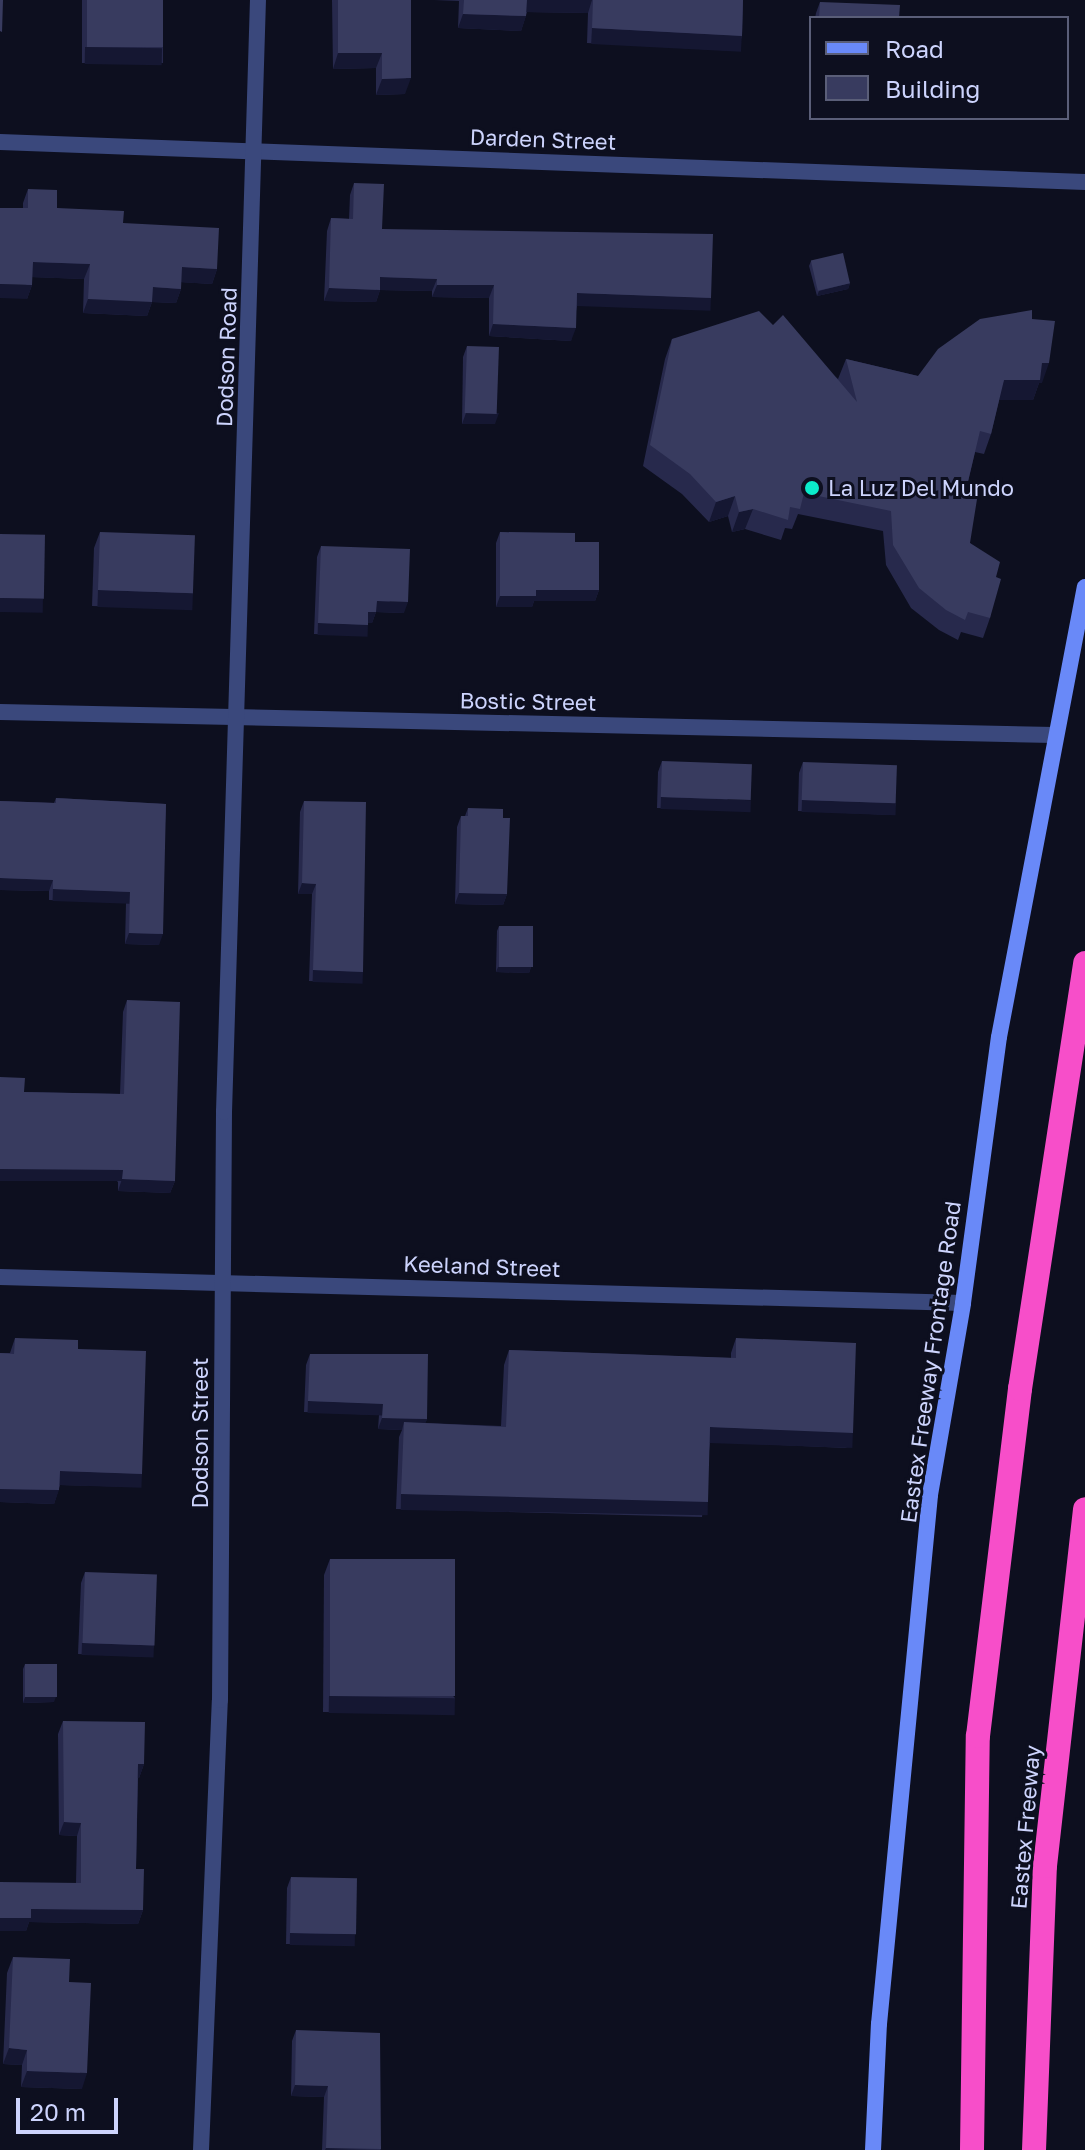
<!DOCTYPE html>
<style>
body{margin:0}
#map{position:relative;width:1085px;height:2150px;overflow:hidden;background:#0d0f1f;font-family:"Golos Text",sans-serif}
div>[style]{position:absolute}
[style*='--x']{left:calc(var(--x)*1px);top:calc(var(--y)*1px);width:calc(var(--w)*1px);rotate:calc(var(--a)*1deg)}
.minor>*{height:16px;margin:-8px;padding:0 8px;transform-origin:8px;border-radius:8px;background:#3a487c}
.secondary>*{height:16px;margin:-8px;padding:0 8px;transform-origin:8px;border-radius:8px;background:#6989f8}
.motorway>*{height:24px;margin:-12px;padding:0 12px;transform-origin:12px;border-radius:12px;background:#f74ec9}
.wall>*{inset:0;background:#27294c;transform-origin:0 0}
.shaded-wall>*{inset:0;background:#151732;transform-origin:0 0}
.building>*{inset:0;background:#383b5f;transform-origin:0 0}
.dots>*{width:22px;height:22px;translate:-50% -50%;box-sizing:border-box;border:4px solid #0d0f1f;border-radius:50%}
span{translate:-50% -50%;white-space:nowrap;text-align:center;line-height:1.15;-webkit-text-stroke:6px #0d0f1f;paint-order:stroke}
.street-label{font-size:22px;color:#cdd4fd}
.poi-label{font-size:22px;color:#cdd4fd}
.left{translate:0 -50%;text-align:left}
.legend{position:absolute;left:809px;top:16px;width:260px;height:104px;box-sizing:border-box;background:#0d0f1f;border:2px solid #5a5e78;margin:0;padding:10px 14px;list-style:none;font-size:24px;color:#cdd4fd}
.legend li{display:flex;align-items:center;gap:16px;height:40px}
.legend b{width:40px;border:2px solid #5a5e78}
.scale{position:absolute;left:16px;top:2098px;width:102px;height:36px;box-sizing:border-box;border:4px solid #cdd4fd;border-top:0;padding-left:10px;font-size:24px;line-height:28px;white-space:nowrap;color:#cdd4fd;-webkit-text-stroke:6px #0d0f1f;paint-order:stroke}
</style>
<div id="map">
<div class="minor">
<i style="--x:0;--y:142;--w:1086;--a:2.11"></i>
<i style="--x:0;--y:712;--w:1054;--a:1.25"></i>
<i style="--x:0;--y:1277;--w:963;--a:1.55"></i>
<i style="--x:201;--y:2150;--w:450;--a:-87.6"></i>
<i style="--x:220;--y:1700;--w:588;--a:-89.61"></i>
<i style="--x:224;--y:1112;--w:1113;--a:-88.25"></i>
</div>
<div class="secondary">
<i style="--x:873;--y:2150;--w:126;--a:-87.3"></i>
<i style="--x:879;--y:2024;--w:531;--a:-84.49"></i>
<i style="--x:930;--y:1495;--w:195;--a:-80.2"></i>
<i style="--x:963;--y:1303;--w:268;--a:-82.3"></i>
<i style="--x:999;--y:1037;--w:458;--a:-79.2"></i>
</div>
<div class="motorway">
<i style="--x:972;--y:2150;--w:414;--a:-89.2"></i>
<i style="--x:978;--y:1736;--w:350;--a:-83.1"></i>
<i style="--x:1020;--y:1389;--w:431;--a:-81.3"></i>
<i style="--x:1034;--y:2150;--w:284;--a:-87.8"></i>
<i style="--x:1045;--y:1866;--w:359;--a:-83.6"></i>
</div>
<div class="wall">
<i style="left:82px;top:0;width:81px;height:63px"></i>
<i style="clip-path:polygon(332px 0,411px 0,405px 94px,376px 95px,376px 68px,333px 69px)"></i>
<i style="clip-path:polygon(434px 0,743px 0,742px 36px,737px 51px,587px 43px,588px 13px,527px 12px,521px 31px,458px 28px,459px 1px)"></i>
<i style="clip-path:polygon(820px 2px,899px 18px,815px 18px,816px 13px)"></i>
<i style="clip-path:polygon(354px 183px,382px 229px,711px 298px,706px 310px,577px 305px,571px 341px,489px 336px,489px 298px,432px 297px,432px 291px,380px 290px,376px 302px,324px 301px,327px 231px,331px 218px,349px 219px,350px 195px)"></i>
<i style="clip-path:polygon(28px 189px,57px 208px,123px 223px,217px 269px,212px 284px,181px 282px,181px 289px,176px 303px,152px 302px,147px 316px,83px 313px,84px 279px,32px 277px,32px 285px,27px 299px,23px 208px,23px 203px)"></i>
<i style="clip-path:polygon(811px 261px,850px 283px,848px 289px,817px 296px,809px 266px)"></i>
<i style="clip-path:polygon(1032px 319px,1042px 383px,1039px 383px,1033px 400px,999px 400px,991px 434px,984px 454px,975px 452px,966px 490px,970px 543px,996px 577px,990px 618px,983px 638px,961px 632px,958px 640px,939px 630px,911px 608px,886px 565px,883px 531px,798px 514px,792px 529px,785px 528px,781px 540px,745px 529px,732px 532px,728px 516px,709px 522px,682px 494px,643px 466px,665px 359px,672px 339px,773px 325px,838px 379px,846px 359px,918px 376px)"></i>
<i style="clip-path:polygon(467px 346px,495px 424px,462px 424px,463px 357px)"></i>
<i style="clip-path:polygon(100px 532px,193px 593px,187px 609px,92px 606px,94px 548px)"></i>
<i style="clip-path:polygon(500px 532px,575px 542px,599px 590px,595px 601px,534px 601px,532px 607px,496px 607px,496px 543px)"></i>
<i style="clip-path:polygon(321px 546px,404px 613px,376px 612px,372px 623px,368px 623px,364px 636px,314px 634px,317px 557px)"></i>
<i style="clip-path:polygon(662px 761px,747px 811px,657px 808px,658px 772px)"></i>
<i style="clip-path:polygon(803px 762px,896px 804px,892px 815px,798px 811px,799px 773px)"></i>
<i style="clip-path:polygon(56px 798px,166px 804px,159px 945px,125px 944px,126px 903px,49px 900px,49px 891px,0 890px,0 801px,54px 803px)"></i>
<i style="clip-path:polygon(304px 801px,363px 972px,359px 983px,309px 981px,312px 894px,298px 894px,300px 812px)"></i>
<i style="clip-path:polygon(468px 808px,503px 818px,507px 894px,503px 905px,455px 904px,457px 827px,461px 816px,465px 816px)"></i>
<i style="clip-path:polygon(499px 926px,531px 967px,529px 973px,496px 972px,497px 931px)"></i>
<i style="clip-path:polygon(127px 1000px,175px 1181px,170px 1193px,118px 1191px,118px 1182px,24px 1092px,120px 1094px,123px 1012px)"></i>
<i style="clip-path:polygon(15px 1338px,78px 1349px,142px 1474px,137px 1487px,60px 1485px,54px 1504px,0 1502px,0 1353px,10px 1353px)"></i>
<i style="clip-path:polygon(736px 1338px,847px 1448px,710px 1442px,702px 1517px,396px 1509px,399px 1437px,402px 1430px,378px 1429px,379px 1415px,304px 1412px,306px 1365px,310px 1354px,427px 1419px,425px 1423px,501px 1426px,504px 1365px,509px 1350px,731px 1358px,731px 1353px)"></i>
<i style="clip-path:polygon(330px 1559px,455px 1698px,449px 1714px,323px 1712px,324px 1575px)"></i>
<i style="clip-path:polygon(85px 1572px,154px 1646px,150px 1657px,78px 1654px,81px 1583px)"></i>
<i style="clip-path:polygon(25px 1664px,54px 1702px,23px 1703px,23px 1669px)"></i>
<i style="clip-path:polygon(63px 1721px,144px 1764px,139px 1778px,138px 1778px,136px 1869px,143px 1910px,138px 1924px,29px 1922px,26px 1931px,0 1931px,76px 1883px,77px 1836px,59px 1835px,58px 1734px)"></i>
<i style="clip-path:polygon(291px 1877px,351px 1945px,286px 1944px,287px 1888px)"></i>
<i style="clip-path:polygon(13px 1957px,69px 1982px,82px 2089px,21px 2087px,22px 2065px,3px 2064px,7px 1973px)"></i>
<i style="clip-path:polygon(296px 2030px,381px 2150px,322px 2150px,324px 2097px,291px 2096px,292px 2041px)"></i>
</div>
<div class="shaded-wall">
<i style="clip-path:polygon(526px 0,592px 0,588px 13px,522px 12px)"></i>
<i style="clip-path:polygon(463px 14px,526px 16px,521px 31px,458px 28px)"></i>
<i style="left:592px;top:28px;width:150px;height:16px;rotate:3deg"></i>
<i style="left:85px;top:47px;width:77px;height:17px;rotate:1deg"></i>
<i style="clip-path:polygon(338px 53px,382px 53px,376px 68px,333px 69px)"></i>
<i style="clip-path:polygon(411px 78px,405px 94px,376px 95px,382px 79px)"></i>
<i style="clip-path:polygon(33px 262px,90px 264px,84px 279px,28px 277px)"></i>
<i style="clip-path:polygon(182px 267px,217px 269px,212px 284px,177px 282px)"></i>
<i style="clip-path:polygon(380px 277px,437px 279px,432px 291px,376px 290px)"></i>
<i style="clip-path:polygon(850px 283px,848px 289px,817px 296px,819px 291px)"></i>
<i style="clip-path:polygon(0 284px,32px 285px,27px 299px,0 298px)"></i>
<i style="clip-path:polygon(437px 285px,494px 285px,489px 298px,432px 297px)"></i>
<i style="clip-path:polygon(153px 287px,181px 289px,176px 303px,152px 302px,147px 316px,83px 313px,88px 299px)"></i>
<i style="clip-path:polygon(329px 288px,380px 290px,376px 302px,324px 301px)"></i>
<i style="left:577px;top:293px;width:134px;height:13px;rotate:2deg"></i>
<i style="clip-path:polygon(493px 324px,576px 328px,571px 341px,489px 336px)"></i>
<i style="clip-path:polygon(1042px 363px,1049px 363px,1042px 383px,1039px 383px,1033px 400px,997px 400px,1004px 380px)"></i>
<i style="clip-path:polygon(466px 413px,499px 413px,495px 424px,462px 424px)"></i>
<i style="clip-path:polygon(735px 496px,728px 516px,709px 522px,716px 502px)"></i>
<i style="clip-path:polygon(753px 509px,745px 529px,732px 532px,739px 512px)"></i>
<i style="left:98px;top:590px;width:95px;height:17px;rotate:2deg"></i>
<i style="clip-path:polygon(536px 590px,599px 590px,595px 601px,534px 601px,532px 607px,496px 607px,500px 596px)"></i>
<i style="left:0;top:598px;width:43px;height:14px;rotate:1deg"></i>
<i style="clip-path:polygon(377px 601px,408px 602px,404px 613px,376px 612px,372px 623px,364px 623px,368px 612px)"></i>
<i style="left:318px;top:623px;width:50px;height:12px;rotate:2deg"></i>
<i style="left:661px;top:797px;width:90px;height:12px;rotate:2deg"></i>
<i style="left:802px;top:800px;width:94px;height:12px;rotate:2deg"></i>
<i style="clip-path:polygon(0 878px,53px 880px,49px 891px,0 890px)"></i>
<i style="clip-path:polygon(302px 883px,316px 884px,312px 894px,298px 894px)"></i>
<i style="left:53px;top:889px;width:77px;height:12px;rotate:2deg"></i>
<i style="clip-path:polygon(459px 893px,507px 894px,503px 905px,455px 904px)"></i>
<i style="clip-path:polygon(129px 933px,163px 934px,159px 945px,125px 944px)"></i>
<i style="clip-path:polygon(498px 967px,531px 967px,529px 973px,496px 972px)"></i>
<i style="left:313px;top:970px;width:50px;height:12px;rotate:2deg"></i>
<i style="left:0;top:1169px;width:123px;height:12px"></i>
<i style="clip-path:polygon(122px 1179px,175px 1181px,170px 1193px,118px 1191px)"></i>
<i style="left:308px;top:1401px;width:75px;height:12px;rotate:2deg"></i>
<i style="clip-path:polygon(382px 1418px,427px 1419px,423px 1430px,404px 1422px,402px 1430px,378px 1429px)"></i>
<i style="left:710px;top:1427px;width:143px;height:16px;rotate:2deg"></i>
<i style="left:60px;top:1471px;width:82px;height:14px;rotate:2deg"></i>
<i style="clip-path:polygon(0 1489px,59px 1490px,54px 1504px,0 1502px)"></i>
<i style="left:401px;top:1494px;width:307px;height:16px;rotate:1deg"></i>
<i style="left:82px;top:1643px;width:72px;height:12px;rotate:2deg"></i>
<i style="left:329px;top:1696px;width:126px;height:17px;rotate:1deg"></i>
<i style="clip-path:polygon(25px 1697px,56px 1697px,54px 1702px,23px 1703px)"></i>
<i style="clip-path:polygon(138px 1764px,144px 1764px,139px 1778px,133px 1778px)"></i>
<i style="clip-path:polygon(64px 1822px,81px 1823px,77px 1836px,59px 1835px)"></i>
<i style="clip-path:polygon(31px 1909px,143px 1910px,138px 1924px,29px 1922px,26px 1931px,0 1931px,0 1918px)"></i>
<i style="left:290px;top:1933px;width:65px;height:12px;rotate:1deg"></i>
<i style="clip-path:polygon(9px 2048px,27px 2050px,22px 2065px,3px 2064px)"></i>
<i style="clip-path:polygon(27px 2071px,87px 2073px,82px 2089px,21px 2087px)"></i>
<i style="clip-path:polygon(295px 2085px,328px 2086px,324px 2097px,291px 2096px)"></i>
<i style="clip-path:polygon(326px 2148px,381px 2149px,325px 2150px)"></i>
</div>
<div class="building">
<i style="clip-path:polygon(0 0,3px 0,2px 32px,0 31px)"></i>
<i style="left:87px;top:0;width:76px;height:47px"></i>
<i style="clip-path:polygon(338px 0,411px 0,411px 78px,382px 79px,382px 53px,338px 53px)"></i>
<i style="clip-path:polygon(464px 0,527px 0,526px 16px,463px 14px)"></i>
<i style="clip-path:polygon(593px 0,743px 0,742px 36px,592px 28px)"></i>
<i style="clip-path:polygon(820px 2px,900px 5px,899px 18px,819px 18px)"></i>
<i style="clip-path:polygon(354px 183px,384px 184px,382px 229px,713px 234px,711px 298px,577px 293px,576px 328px,493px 324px,494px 285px,437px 285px,437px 279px,380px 277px,380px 290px,329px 288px,331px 218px,353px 219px)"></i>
<i style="clip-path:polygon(28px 189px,57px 190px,57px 208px,124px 211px,123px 223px,219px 228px,217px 269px,182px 267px,181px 289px,153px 287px,152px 302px,88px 299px,90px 264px,33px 262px,32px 285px,0 284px,0 208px,28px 208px)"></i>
<i style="left:843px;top:253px;width:31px;height:33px;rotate:77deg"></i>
<i style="clip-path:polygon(1032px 310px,1032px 319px,1055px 321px,1049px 363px,1042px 363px,1040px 380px,1004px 380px,991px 434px,980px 431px,966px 490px,978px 493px,970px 543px,1000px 562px,996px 577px,1001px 579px,990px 618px,968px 612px,965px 620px,946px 610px,919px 588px,893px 545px,891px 511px,804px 493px,800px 509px,790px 507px,788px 520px,753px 509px,739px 512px,735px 496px,716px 502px,690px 474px,650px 445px,672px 339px,759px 311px,773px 325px,783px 315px,857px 402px,846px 359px,918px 376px,938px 349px,980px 319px)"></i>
<i style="left:467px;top:346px;width:32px;height:67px;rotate:2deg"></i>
<i style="left:100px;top:532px;width:95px;height:58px;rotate:2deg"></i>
<i style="clip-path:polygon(500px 532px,575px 533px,575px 542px,599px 542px,599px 590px,536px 590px,536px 596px,500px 596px)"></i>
<i style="left:0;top:534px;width:45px;height:64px;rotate:1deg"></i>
<i style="clip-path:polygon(321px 546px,410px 549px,408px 602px,377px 601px,376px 612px,368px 612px,368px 625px,318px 623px)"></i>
<i style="left:662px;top:761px;width:90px;height:36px;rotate:2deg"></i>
<i style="left:803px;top:762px;width:94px;height:38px;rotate:2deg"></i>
<i style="clip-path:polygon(56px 798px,166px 804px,163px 934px,129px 933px,130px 892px,53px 889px,53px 880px,0 878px,0 801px,56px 803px)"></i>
<i style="clip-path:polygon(304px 801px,366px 802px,363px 972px,313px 970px,316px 884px,302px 883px)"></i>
<i style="clip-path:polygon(468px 808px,503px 809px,503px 818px,510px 818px,507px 894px,459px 893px,461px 816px,468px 816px)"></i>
<i style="left:499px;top:926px;width:34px;height:41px"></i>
<i style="clip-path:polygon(127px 1000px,180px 1002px,175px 1181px,122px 1179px,123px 1170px,0 1169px,0 1077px,25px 1078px,24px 1092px,124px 1094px)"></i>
<i style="clip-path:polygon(15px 1338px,78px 1340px,78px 1349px,146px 1351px,142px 1474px,60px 1471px,59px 1490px,0 1489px,0 1353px,14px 1354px)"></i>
<i style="clip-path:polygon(736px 1338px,856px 1343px,853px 1433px,710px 1427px,708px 1502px,401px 1494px,404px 1422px,506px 1427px,509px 1350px,736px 1358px)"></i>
<i style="clip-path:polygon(310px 1354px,428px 1354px,427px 1419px,382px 1418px,383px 1404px,308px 1401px)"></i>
<i style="left:330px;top:1559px;width:125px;height:137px"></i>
<i style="left:85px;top:1572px;width:72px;height:71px;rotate:2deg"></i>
<i style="left:25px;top:1664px;width:32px;height:33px"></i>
<i style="clip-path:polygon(63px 1721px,145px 1722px,144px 1764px,138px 1764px,136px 1869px,144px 1869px,143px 1910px,31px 1909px,31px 1918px,0 1918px,0 1882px,81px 1883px,81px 1823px,64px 1822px)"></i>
<i style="left:291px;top:1877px;width:66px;height:56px;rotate:1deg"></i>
<i style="clip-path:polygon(13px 1957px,70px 1959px,69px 1982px,91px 1983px,87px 2073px,27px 2071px,27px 2050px,9px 2048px)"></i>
<i style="clip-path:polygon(296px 2030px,380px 2033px,381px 2149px,326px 2148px,328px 2086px,295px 2085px)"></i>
</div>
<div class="dots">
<i style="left:812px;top:488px;background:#0bebca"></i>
</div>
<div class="street-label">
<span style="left:543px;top:139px;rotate:2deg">Darden Street</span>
<span style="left:226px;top:357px;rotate:-88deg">Dodson Road</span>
<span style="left:528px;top:701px;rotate:1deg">Bostic Street</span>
<span style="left:482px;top:1266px;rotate:2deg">Keeland Street</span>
<span style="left:930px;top:1362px;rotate:-82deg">Eastex Freeway Frontage Road</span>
<span style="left:200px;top:1433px;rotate:-90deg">Dodson Street</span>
<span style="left:1025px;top:1827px;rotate:-85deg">Eastex Freeway</span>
</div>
<div class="poi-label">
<span class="left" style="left:828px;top:488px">La Luz Del Mundo</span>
</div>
<ul class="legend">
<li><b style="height:10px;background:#6989f8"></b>Road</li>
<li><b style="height:22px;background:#383b5f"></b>Building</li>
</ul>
<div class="scale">20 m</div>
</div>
